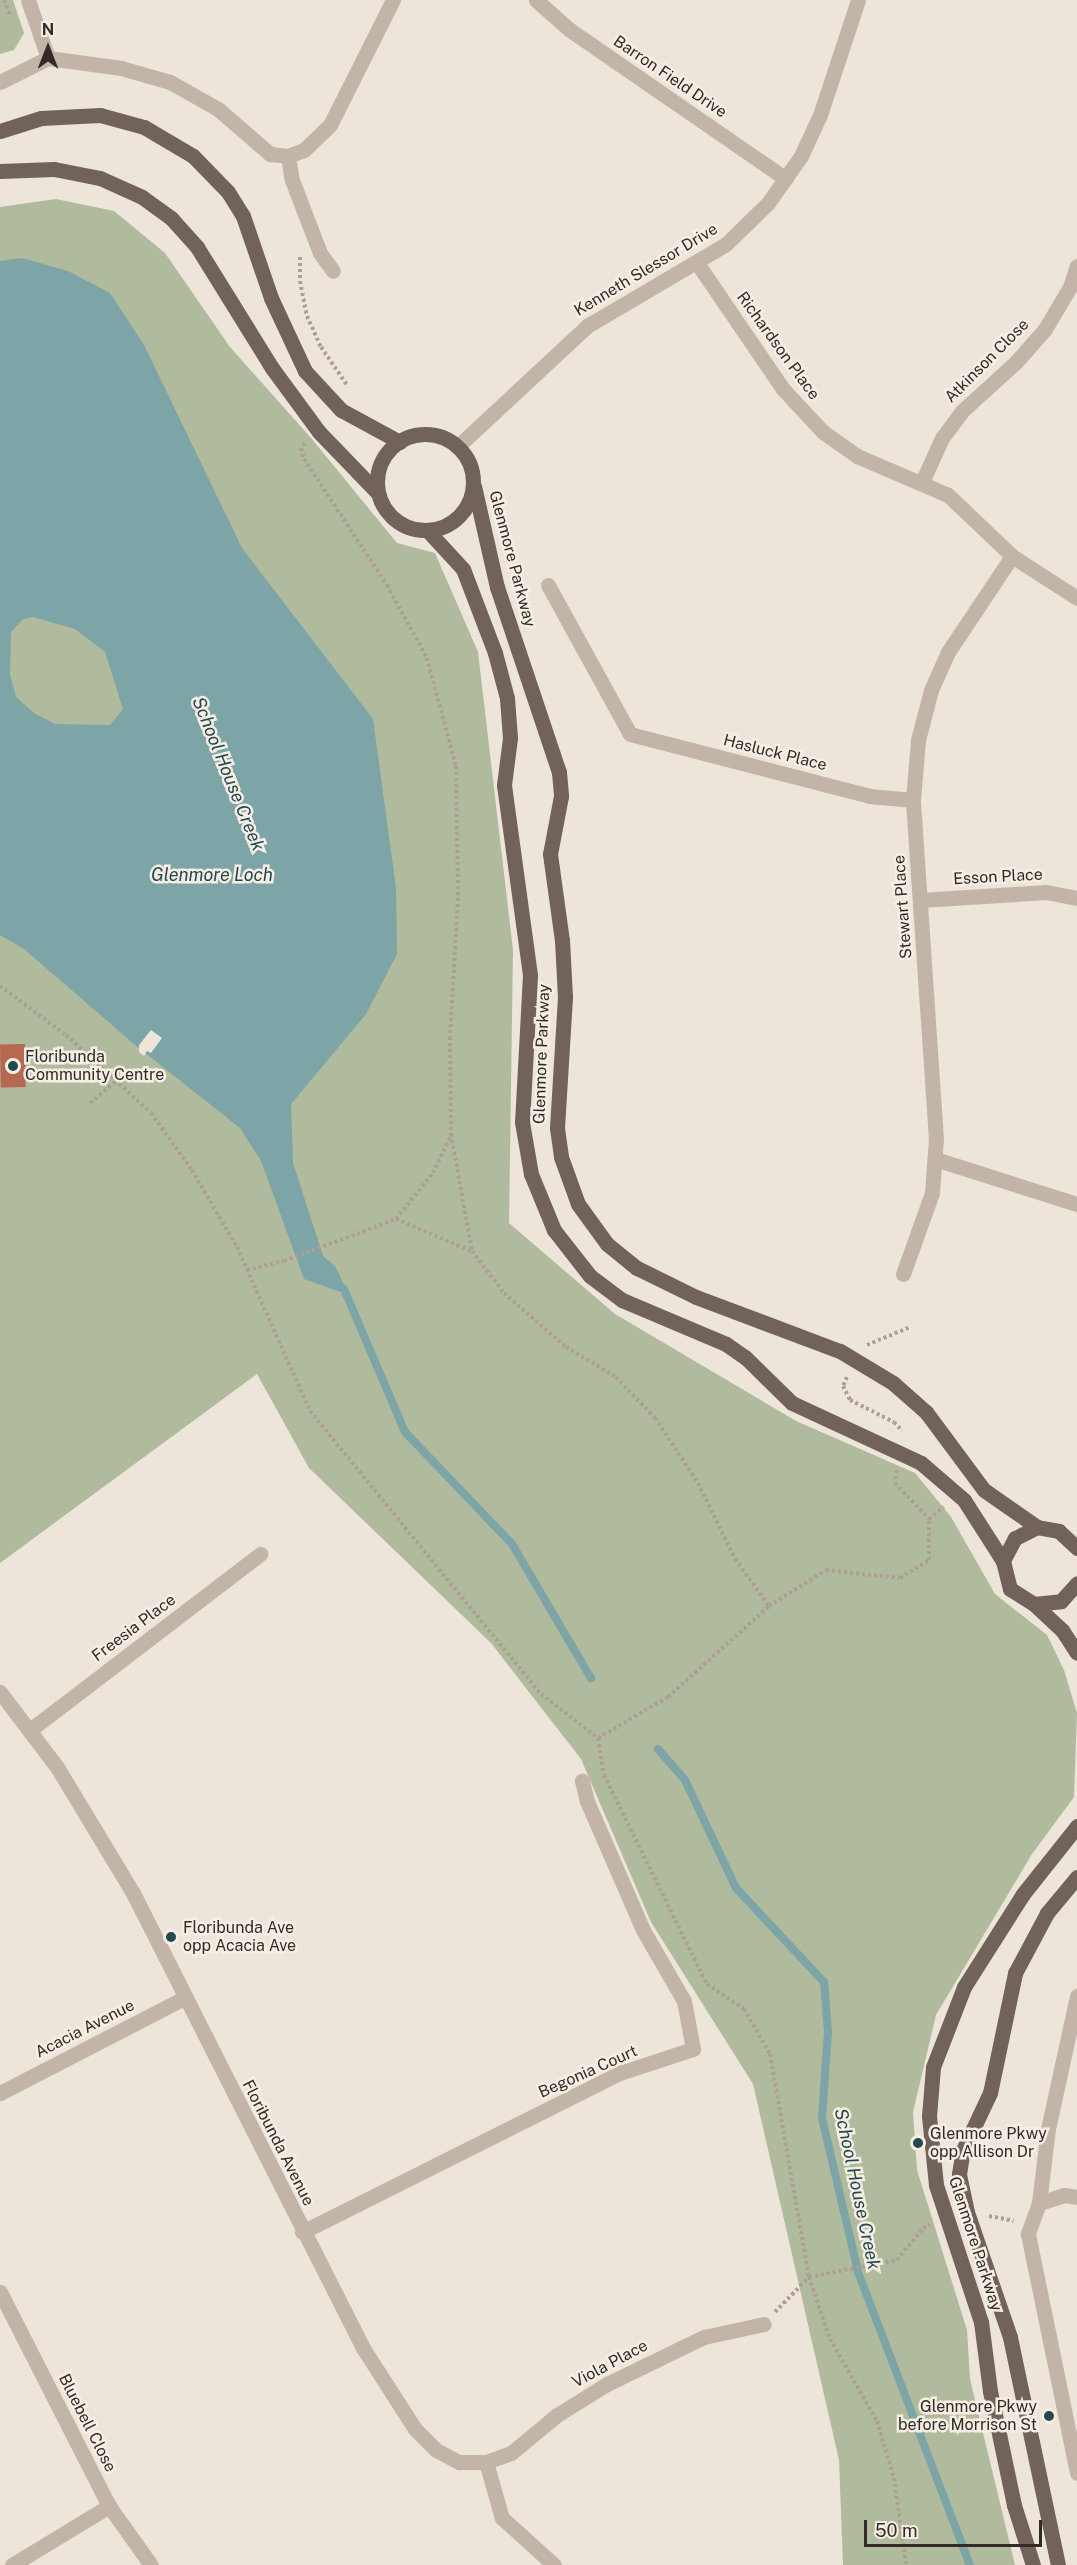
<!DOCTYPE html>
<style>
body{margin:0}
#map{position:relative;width:1077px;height:2565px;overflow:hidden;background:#ede4da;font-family:"Public Sans",sans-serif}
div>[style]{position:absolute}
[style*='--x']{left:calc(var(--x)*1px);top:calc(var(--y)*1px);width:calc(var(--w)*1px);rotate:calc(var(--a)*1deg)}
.green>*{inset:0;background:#b0ba9c}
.water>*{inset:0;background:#7da4a6}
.pier>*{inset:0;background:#ede4da}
.stream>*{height:8px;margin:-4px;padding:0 4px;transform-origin:4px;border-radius:4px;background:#7da4a6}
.building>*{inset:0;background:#b56950;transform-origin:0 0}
.path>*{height:4px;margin-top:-2px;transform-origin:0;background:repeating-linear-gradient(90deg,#af9f92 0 3px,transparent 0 6px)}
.minor>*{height:15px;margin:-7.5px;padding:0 7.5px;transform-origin:7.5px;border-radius:7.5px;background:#c3b4a8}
.major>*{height:15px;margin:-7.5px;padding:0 7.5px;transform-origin:7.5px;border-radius:7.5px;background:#71625a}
.major>.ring{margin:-7.5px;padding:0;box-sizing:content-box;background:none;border:15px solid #71625a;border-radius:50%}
.dots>*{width:16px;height:16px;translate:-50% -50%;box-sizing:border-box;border:3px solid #f6eee5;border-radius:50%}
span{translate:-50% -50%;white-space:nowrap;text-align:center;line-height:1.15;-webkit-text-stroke:5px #f6eee5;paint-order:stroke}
.street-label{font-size:16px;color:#312a27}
.poi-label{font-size:16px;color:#312a27}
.left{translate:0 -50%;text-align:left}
.right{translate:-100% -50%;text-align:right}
.water-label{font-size:18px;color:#224a4d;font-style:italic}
.north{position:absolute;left:18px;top:18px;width:60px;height:60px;-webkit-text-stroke:4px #f6eee5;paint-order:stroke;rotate:0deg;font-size:16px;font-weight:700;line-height:24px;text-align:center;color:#312a27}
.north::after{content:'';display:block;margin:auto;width:21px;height:27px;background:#312a27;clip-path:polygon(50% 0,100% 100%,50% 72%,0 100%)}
.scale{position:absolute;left:864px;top:2520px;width:178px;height:27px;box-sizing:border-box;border:3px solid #312a27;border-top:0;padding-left:8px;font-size:18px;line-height:21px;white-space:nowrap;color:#312a27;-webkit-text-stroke:4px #f6eee5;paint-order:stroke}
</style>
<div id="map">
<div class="green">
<i style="clip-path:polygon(0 0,13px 0,24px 33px,14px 50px,0 54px)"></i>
<i style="clip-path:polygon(56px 199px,114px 211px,165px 253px,230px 347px,311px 438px,397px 543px,435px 553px,478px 652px,513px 950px,509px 1223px,615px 1314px,796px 1421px,915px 1473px,951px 1517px,995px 1594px,1047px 1635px,1064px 1670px,1077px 1713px,1074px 1797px,1032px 1854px,936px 2015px,913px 2112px,917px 2170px,967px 2330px,970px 2379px,1015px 2565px,843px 2565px,839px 2460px,753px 2084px,651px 1922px,581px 1759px,491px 1643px,309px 1468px,257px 1374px,0 1563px,0 207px)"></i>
</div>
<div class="water">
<i style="clip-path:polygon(evenodd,22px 258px,68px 271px,110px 293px,144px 345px,242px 548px,373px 719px,396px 888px,397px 954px,366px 1014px,291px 1104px,293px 1163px,323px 1256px,335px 1266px,349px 1295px,304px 1279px,261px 1161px,240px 1128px,134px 1044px,24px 949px,0 935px,0 261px,22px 258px,33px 617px,75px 629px,105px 652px,123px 709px,110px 725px,55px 724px,34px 713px,16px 697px,10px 675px,11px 632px,23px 619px,33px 617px)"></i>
</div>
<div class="pier">
<i style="clip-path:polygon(151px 1030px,162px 1038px,151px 1053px,147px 1051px,144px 1056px,139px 1052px,139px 1045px)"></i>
</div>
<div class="stream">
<i style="--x:344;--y:1289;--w:155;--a:66.9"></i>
<i style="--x:405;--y:1432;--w:155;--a:46.3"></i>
<i style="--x:512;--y:1544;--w:156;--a:59.5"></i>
<i style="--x:658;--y:1749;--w:41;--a:48.9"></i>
<i style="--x:685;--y:1780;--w:119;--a:64.7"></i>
<i style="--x:736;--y:1888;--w:129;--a:46.9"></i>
<i style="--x:824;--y:1982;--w:50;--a:85.4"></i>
<i style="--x:828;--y:2032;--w:86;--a:94"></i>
<i style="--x:822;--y:2118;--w:158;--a:76.8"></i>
<i style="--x:858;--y:2272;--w:314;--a:69.1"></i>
</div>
<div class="building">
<i style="left:25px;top:1044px;width:43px;height:25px;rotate:89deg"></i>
</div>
<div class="path">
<i style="--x:4;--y:0;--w:18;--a:68"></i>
<i style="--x:300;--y:257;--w:24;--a:90"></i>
<i style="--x:300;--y:281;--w:36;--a:79"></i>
<i style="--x:307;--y:316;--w:34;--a:66"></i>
<i style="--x:321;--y:347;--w:46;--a:55.6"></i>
<i style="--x:305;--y:443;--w:6;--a:129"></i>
<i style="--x:301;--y:448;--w:11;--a:75"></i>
<i style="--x:304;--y:459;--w:151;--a:56.6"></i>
<i style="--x:387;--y:585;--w:83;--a:61.3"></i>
<i style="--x:427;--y:658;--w:112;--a:75"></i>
<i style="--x:456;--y:766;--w:132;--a:89.1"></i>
<i style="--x:458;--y:898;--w:139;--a:93.3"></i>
<i style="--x:450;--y:1037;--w:97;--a:89.4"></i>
<i style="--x:451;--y:1134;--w:119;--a:79.8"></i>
<i style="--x:472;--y:1251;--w:53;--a:52.7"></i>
<i style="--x:504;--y:1293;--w:82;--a:41.1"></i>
<i style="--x:566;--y:1347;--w:58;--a:31"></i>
<i style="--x:616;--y:1377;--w:57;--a:46.4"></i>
<i style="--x:655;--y:1418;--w:78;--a:56.5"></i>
<i style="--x:698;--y:1483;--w:85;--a:64"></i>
<i style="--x:735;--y:1559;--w:58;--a:54.1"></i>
<i style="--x:0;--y:986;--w:82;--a:36.6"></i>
<i style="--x:66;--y:1035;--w:115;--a:42.5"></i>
<i style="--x:151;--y:1113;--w:70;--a:54.3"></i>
<i style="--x:192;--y:1170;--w:89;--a:59.7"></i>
<i style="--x:237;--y:1247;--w:180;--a:66"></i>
<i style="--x:310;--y:1411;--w:365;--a:50.8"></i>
<i style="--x:541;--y:1694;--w:72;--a:37.7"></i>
<i style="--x:598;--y:1738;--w:37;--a:81"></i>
<i style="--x:604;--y:1775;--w:233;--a:63.8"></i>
<i style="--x:707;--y:1984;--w:45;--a:34"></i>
<i style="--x:744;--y:2009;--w:52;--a:60"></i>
<i style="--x:770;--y:2054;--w:226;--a:80.1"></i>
<i style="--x:809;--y:2277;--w:65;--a:71.3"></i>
<i style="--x:830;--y:2339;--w:95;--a:60.2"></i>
<i style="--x:877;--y:2421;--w:59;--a:73.4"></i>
<i style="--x:894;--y:2478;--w:88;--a:82.1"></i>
<i style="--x:90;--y:1103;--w:34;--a:-40"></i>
<i style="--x:396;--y:1219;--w:59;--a:-51.2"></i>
<i style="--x:433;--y:1173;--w:42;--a:-64.7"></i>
<i style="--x:247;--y:1270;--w:38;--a:-14"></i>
<i style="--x:284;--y:1261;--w:120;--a:-20.6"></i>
<i style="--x:396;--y:1219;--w:82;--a:23.1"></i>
<i style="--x:867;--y:1345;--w:47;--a:-22.7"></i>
<i style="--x:847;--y:1377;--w:10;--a:114"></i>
<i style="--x:843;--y:1386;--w:16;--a:63"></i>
<i style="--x:850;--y:1400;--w:49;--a:26.6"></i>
<i style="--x:894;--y:1422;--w:12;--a:48"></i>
<i style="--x:897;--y:1470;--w:13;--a:99"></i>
<i style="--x:895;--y:1483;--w:50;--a:46.6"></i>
<i style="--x:598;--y:1738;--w:81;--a:-30.4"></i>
<i style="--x:668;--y:1697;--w:136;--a:-42"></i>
<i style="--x:769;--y:1606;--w:67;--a:-32.3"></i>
<i style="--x:826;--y:1570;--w:74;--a:6.2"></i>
<i style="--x:900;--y:1578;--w:34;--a:-32"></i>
<i style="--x:929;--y:1560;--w:41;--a:-90"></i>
<i style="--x:929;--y:1519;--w:19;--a:-39"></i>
<i style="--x:989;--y:2216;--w:25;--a:11"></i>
<i style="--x:775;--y:2312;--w:49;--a:-45.8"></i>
<i style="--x:809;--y:2277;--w:90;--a:-10.9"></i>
<i style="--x:897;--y:2260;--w:41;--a:-50.9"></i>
<i style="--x:923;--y:2228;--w:8;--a:-23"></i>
</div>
<div class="minor">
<i style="--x:28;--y:0;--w:61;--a:71"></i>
<i style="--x:536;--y:0;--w:45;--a:41.4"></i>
<i style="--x:570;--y:30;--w:262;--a:34.6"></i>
<i style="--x:48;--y:58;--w:74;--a:7.8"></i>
<i style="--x:121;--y:68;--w:51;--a:15.9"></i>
<i style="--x:170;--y:82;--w:55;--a:29.4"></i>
<i style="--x:218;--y:109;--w:69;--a:40.9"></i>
<i style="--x:270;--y:154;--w:18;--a:6"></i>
<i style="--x:288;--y:156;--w:17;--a:-21"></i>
<i style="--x:304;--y:150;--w:36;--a:-44"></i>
<i style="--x:330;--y:125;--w:140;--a:-63.3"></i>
<i style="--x:0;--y:82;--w:54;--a:-26.6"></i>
<i style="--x:288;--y:156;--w:24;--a:81"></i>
<i style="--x:292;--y:180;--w:78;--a:69"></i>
<i style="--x:320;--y:253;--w:22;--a:54"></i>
<i style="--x:697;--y:263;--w:153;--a:55.7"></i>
<i style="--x:783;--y:389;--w:59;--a:47.1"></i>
<i style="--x:823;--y:432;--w:42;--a:35.2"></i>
<i style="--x:857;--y:456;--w:99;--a:23.2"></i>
<i style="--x:948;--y:495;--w:88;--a:43.6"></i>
<i style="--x:1012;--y:556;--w:77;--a:32.9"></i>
<i style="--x:457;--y:447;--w:178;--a:-42.9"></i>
<i style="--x:587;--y:326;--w:161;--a:-30.5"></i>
<i style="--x:726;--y:244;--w:59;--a:-44.3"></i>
<i style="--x:768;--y:203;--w:57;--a:-54.9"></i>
<i style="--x:801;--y:156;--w:45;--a:-65.1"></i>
<i style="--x:820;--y:115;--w:121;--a:-71.7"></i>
<i style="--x:922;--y:482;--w:48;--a:-65.6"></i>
<i style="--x:942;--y:438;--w:34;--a:-53"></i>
<i style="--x:962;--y:411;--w:73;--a:-42.2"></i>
<i style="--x:1016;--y:362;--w:44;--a:-48.7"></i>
<i style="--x:1045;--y:329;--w:49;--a:-59.2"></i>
<i style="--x:1070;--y:287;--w:22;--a:-72"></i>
<i style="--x:548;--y:585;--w:170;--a:61.2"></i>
<i style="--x:630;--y:734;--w:247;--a:14.5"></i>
<i style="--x:869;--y:796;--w:44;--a:5.2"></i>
<i style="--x:920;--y:900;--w:126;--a:-3.6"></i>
<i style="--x:1046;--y:892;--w:32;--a:11"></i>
<i style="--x:935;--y:1159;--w:149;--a:17.6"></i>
<i style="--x:903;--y:1274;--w:86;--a:-70.3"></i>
<i style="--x:932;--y:1193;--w:54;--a:-85.8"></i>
<i style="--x:936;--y:1139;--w:340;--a:-93.9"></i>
<i style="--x:913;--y:800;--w:60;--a:-85.2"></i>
<i style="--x:918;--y:740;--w:52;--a:-75.4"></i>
<i style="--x:931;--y:690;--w:42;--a:-65.9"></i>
<i style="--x:948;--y:652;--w:115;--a:-56.3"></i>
<i style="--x:0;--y:1692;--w:94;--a:52.8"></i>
<i style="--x:57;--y:1767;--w:147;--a:58.9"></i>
<i style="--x:133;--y:1893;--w:510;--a:63.18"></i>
<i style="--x:363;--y:2348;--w:96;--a:57.3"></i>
<i style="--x:415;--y:2429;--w:30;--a:45"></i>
<i style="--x:436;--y:2450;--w:26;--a:28"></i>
<i style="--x:459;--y:2462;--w:27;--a:0"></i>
<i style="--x:486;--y:2462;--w:58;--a:74.1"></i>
<i style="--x:502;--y:2518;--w:70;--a:42.1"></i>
<i style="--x:30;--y:1730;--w:290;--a:-37.4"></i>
<i style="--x:0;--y:2093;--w:209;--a:-27.3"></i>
<i style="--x:1077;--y:2197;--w:13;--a:-171"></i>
<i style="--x:1064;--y:2195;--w:26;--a:162"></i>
<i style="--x:1039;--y:2203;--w:33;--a:110"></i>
<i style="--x:1028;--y:2234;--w:244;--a:78.4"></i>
<i style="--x:1039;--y:2203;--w:75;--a:-83.1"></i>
<i style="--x:1048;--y:2129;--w:136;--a:-77.7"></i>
<i style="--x:302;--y:2232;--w:356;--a:-26.6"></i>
<i style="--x:620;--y:2073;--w:77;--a:-18.2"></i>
<i style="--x:693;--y:2049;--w:49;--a:-100.6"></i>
<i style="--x:684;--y:2001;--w:82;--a:-120"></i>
<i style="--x:643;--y:1930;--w:141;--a:-113.5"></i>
<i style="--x:587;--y:1801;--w:21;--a:-104"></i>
<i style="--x:0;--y:2292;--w:240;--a:63"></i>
<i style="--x:109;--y:2506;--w:72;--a:54.6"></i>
<i style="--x:486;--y:2462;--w:27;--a:-20"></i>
<i style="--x:511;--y:2453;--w:60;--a:-39.6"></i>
<i style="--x:557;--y:2415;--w:59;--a:-31.8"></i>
<i style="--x:607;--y:2384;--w:108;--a:-25.9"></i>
<i style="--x:704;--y:2337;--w:61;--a:-12.2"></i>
<i style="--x:12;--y:2565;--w:114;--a:-31.3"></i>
</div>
<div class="major">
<i style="--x:0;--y:131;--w:43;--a:-17.6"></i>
<i style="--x:41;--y:118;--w:59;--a:-2.9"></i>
<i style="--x:100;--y:115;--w:46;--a:15.3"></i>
<i style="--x:144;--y:127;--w:57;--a:30.6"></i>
<i style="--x:193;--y:156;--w:50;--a:45.8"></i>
<i style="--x:228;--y:192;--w:28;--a:58"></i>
<i style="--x:243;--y:216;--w:87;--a:71.1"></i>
<i style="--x:271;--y:298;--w:81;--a:65"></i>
<i style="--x:305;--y:371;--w:53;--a:47.3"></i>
<i style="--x:341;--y:410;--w:67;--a:28.5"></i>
<i style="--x:0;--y:171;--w:54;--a:-2.1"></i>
<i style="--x:54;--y:169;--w:47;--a:11.1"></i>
<i style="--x:100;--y:178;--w:46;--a:24.3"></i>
<i style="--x:142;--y:197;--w:36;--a:36"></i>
<i style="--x:171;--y:218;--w:39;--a:48"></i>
<i style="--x:197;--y:247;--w:142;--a:58.2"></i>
<i style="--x:272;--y:368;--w:79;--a:53.7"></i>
<i style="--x:319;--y:432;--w:83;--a:46"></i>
<i class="ring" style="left:377px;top:434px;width:81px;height:81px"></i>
<i style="--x:474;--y:486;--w:104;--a:77.2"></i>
<i style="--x:497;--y:587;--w:195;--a:71.5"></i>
<i style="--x:559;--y:772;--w:24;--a:85"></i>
<i style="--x:561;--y:796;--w:59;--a:100.7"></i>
<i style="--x:550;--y:854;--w:87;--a:82.1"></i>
<i style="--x:562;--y:940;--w:57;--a:87"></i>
<i style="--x:565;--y:997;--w:131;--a:93.5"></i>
<i style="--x:557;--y:1128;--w:29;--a:82"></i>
<i style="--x:561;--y:1157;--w:50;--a:70.1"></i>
<i style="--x:578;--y:1204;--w:49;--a:54.1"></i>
<i style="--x:607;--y:1244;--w:38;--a:39"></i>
<i style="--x:637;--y:1268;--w:66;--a:26.2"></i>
<i style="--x:696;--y:1297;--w:154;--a:20.6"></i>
<i style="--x:840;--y:1351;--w:62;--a:31.1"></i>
<i style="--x:893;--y:1383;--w:44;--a:41.3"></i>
<i style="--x:926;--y:1412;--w:97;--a:53.4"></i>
<i style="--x:984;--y:1490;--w:65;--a:34.9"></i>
<i style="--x:428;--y:531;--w:52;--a:47.4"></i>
<i style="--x:463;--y:569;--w:90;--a:69.1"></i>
<i style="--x:495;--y:653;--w:47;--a:75.1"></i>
<i style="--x:507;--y:698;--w:40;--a:85.7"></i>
<i style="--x:510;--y:738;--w:47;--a:97.3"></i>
<i style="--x:504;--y:785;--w:192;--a:82.2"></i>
<i style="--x:530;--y:975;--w:147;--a:93.1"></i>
<i style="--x:522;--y:1122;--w:53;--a:80.2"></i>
<i style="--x:531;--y:1174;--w:61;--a:67.7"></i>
<i style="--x:554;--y:1230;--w:58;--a:52"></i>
<i style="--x:590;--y:1276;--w:40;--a:37"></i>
<i style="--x:622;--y:1300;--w:113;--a:22.9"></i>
<i style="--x:726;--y:1344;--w:24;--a:35"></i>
<i style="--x:746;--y:1358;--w:64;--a:44.4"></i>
<i style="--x:792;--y:1403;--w:142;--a:24.9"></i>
<i style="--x:921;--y:1463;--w:57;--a:40.7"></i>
<i style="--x:964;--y:1500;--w:72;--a:57.4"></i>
<i style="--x:1077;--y:1548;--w:25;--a:-137"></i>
<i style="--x:1059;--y:1531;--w:22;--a:-170"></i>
<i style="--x:1037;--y:1527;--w:25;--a:153"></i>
<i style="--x:1015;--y:1538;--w:26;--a:118"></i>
<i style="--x:1003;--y:1561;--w:29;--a:76"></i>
<i style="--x:1010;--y:1589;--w:28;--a:32"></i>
<i style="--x:1034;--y:1604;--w:27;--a:-6"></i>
<i style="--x:1061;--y:1601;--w:24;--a:-48"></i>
<i style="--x:1034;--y:1604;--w:38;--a:43"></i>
<i style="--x:1062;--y:1630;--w:27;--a:57"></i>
<i style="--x:1033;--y:2565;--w:63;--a:-107.6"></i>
<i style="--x:1014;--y:2505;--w:116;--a:-101.9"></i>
<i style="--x:990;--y:2391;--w:70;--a:-97.4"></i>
<i style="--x:981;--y:2322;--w:144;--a:-108.2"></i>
<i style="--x:936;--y:2185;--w:69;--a:-95.8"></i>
<i style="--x:929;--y:2116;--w:49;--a:-85.3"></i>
<i style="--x:933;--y:2067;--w:86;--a:-68.8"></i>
<i style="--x:964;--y:1987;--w:110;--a:-57.6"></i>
<i style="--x:1023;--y:1894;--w:87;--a:-51.5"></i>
<i style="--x:1058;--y:2565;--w:233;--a:-101.9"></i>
<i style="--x:1010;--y:2337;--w:132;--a:-109"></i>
<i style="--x:967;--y:2212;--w:39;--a:-102"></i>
<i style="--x:959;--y:2174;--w:24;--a:-81"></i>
<i style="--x:963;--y:2150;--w:63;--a:-64.7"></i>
<i style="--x:990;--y:2093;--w:123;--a:-78.2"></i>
<i style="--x:1015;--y:1973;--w:68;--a:-61.9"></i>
<i style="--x:1047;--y:1913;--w:47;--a:-50.2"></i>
</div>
<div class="dots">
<i style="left:13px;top:1066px;background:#224a4d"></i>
<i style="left:171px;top:1937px;background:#224a4d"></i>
<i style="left:918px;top:2143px;background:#224a4d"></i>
<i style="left:1049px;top:2416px;background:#224a4d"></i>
</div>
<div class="street-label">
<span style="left:670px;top:77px;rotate:34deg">Barron Field Drive</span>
<span style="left:646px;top:270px;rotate:-31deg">Kenneth Slessor Drive</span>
<span style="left:778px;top:346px;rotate:54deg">Richardson Place</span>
<span style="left:987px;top:361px;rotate:-45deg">Atkinson Close</span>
<span style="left:512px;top:559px;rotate:75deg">Glenmore Parkway</span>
<span style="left:775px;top:753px;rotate:14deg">Hasluck Place</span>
<span style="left:998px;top:877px;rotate:-3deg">Esson Place</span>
<span style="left:903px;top:907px;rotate:-94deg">Stewart Place</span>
<span style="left:542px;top:1054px;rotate:-88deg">Glenmore Parkway</span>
<span style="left:134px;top:1628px;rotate:-37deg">Freesia Place</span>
<span style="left:85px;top:2029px;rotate:-27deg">Acacia Avenue</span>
<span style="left:588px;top:2072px;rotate:-24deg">Begonia Court</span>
<span style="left:278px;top:2143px;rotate:63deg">Floribunda Avenue</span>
<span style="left:975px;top:2244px;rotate:72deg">Glenmore Parkway</span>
<span style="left:610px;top:2364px;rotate:-28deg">Viola Place</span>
<span style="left:87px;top:2423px;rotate:63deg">Bluebell Close</span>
</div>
<div class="poi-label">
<span class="left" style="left:25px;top:1066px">Floribunda<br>Community Centre</span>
<span class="left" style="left:183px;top:1937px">Floribunda Ave<br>opp Acacia Ave</span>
<span class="left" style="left:930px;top:2143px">Glenmore Pkwy<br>opp Allison Dr</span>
<span class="right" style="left:1037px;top:2416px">Glenmore Pkwy<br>before Morrison St</span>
</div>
<div class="water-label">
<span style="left:228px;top:774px;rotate:68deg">School House Creek</span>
<span style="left:212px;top:875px">Glenmore Loch</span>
<span style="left:857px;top:2189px;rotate:78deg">School House Creek</span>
</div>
<div class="north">N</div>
<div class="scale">50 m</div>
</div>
